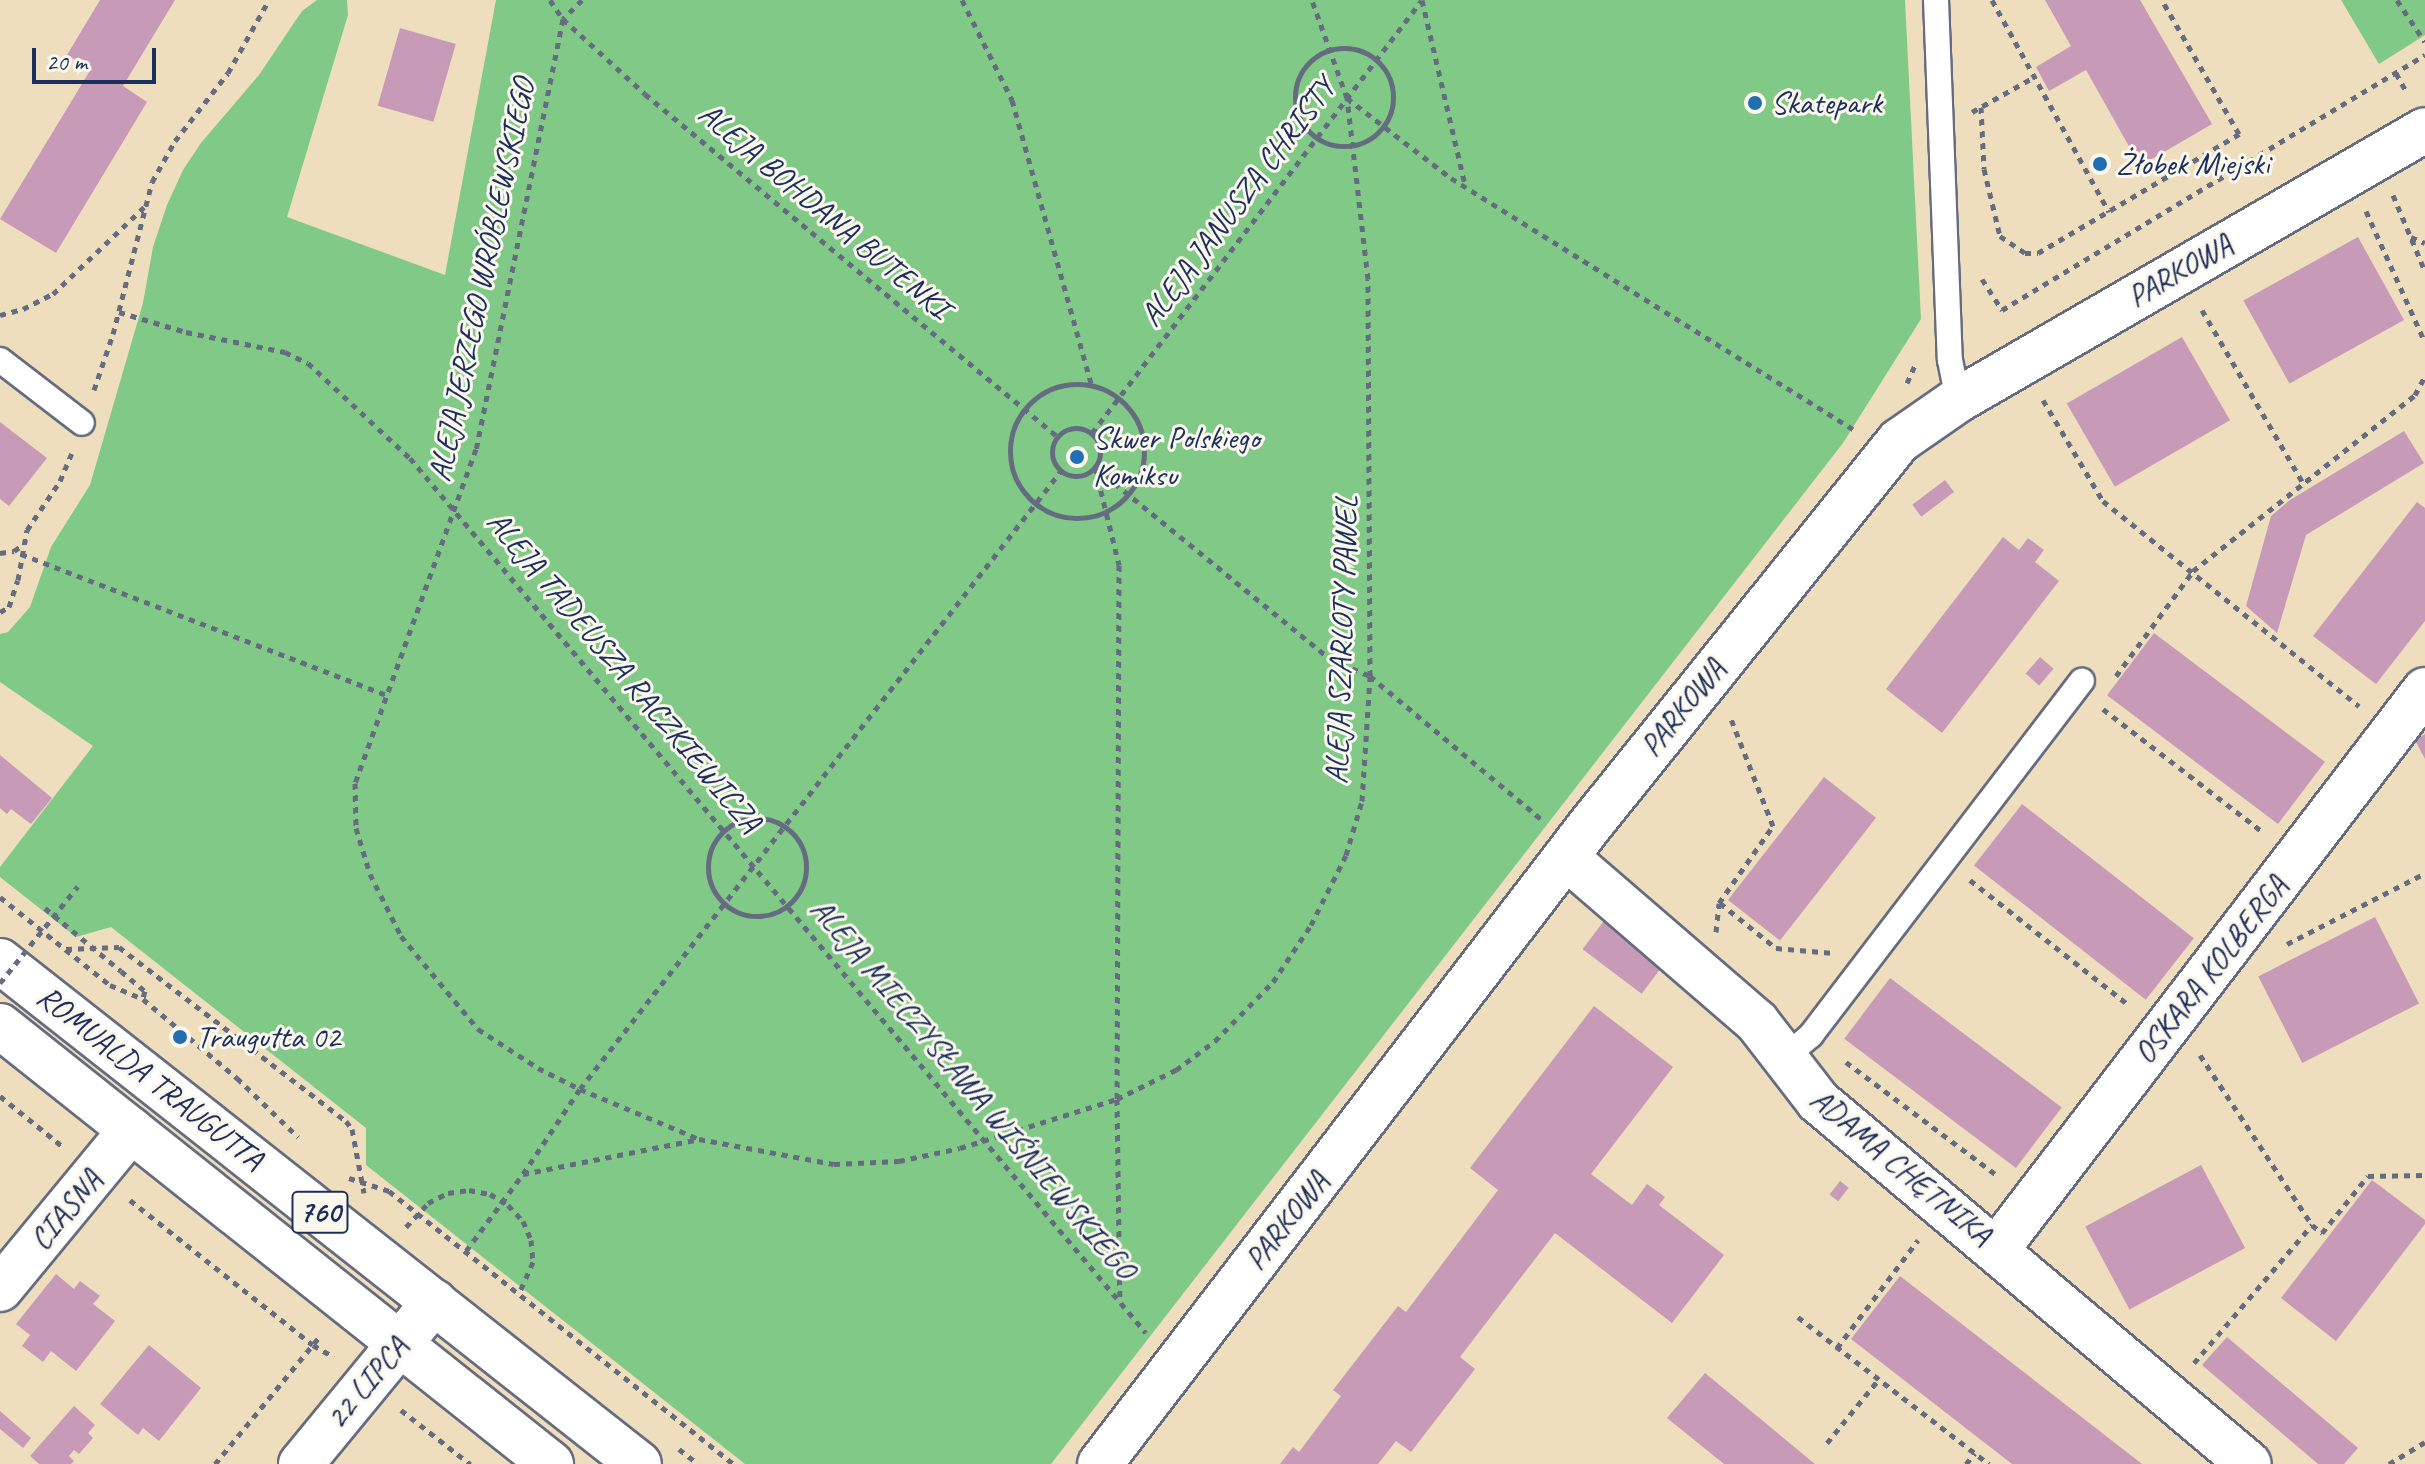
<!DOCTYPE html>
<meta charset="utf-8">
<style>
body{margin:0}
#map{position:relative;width:2425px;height:1464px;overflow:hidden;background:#eedebd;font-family:Caveat,sans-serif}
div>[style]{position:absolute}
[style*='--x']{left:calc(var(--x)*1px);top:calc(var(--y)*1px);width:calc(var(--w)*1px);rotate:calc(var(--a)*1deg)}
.green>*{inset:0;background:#80c987}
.building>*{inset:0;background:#c79bb7;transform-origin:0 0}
.path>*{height:5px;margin-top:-2.5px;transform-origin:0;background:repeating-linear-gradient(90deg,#656c7f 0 6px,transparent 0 12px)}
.path>.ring{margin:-2.5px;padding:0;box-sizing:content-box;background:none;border:5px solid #656c7f;border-radius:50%}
.roads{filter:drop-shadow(2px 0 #656c7f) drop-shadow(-2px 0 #656c7f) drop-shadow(0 2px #656c7f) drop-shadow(0 -2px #656c7f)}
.lane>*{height:24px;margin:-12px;padding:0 12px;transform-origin:12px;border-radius:12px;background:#fff}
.street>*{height:44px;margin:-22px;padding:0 22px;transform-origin:22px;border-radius:22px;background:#fff}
.primary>*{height:44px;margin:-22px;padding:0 22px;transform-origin:22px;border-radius:22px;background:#fff}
.path-bridge>*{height:5px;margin-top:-2.5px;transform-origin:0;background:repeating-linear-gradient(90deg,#656c7f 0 6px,transparent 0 12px)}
.dots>*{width:22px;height:22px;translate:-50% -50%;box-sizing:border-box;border:4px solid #fbf7ec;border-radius:50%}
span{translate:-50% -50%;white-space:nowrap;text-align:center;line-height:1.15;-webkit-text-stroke:6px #fbf7ec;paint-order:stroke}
.shield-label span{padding:2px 6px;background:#fbf7ec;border:2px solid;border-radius:6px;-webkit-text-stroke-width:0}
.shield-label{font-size:30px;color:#1b2f5e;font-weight:700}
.poi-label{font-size:32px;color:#1b2f5e}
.left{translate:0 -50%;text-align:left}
.street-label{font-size:32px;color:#1b2f5e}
.scale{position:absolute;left:32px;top:48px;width:124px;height:36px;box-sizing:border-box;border:4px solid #1b2f5e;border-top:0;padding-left:10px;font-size:24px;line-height:28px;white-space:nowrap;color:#1b2f5e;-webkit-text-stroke:6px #fbf7ec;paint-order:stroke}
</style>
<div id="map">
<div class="green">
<i style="clip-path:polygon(317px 0,347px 0,348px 15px,287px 217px,445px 275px,496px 0,1905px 0,1921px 319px,1843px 443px,1051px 1464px,745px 1464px,366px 1165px,366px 1128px,111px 927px,76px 937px,0 877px,0 867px,93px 746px,0 682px,0 634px,8px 632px,30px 607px,51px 547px,90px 485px,143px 303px,153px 247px,167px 205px,183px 170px,201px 143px,259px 75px,302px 11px)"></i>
<i style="clip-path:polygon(2341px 0,2425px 0,2425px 35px,2379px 64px)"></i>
</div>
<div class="building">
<i style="clip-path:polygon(100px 0,175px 0,123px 86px,147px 102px,56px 253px,0 219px,91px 69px,67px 55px)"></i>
<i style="clip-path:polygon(2045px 0,2140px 0,2212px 124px,2140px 166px,2086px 70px,2049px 91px,2036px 67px,2071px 46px)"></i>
<i style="left:400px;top:28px;width:58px;height:81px;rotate:16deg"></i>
<i style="left:2358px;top:237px;width:95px;height:131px;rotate:61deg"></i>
<i style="left:2182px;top:337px;width:96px;height:133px;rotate:60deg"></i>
<i style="clip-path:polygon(0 422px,47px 458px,9px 506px,0 499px)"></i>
<i style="clip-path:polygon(2404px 431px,2424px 463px,2306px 535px,2277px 633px,2246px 606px,2271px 516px,2290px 500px)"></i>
<i style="left:1945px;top:480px;width:15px;height:41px;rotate:53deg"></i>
<i style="clip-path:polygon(2417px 502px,2425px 508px,2425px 621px,2376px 684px,2313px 636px)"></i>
<i style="clip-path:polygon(2003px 537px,2019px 550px,2028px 538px,2044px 550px,2035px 562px,2059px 581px,1942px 733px,1886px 689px)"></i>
<i style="left:2154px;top:633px;width:214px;height:78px;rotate:37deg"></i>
<i style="left:2040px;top:657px;width:18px;height:22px;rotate:41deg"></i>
<i style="clip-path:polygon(2425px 734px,2425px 759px,2415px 740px)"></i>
<i style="clip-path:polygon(0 755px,52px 798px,31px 824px,11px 809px,7px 814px,0 808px)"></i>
<i style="left:1824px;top:777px;width:66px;height:156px;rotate:38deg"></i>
<i style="left:2022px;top:804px;width:218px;height:78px;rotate:38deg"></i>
<i style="left:2375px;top:917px;width:97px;height:131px;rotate:63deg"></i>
<i style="left:1606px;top:918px;width:74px;height:39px;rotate:37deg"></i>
<i style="left:1890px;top:978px;width:215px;height:76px;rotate:37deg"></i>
<i style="clip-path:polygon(1594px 1006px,1673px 1067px,1591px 1174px,1632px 1205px,1647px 1184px,1665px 1197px,1659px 1205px,1724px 1255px,1672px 1323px,1555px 1233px,1460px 1357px,1475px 1369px,1411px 1452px,1396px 1441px,1378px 1464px,1280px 1464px,1293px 1447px,1299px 1452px,1341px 1396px,1333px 1390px,1398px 1306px,1406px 1312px,1498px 1190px,1470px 1168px)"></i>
<i style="left:2201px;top:1165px;width:94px;height:131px;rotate:62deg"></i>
<i style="clip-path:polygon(2372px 1180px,2425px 1220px,2425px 1224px,2336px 1341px,2281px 1298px)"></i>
<i style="left:1840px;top:1181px;width:11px;height:17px;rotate:38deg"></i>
<i style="clip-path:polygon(56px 1274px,74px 1289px,80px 1281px,100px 1296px,93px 1304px,115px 1321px,76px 1371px,51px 1351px,43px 1362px,22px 1346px,30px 1335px,16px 1324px)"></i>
<i style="clip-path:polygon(1900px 1276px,2142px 1464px,2012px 1464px,1851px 1339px)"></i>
<i style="clip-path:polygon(2227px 1337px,2358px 1448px,2344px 1464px,2318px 1464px,2202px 1365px)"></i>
<i style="clip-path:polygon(149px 1345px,201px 1388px,159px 1441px,143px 1428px,138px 1435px,100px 1404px)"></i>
<i style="clip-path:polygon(1705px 1373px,1815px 1464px,1724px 1464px,1667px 1418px)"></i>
<i style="clip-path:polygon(74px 1406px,95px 1425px,88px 1433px,93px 1438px,79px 1454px,74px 1450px,69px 1456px,74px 1461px,71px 1464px,39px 1464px,30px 1456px)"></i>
<i style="clip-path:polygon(0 1411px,31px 1438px,23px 1448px,0 1429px)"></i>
</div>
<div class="path">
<i style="--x:550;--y:0;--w:23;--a:56"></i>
<i style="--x:563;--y:19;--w:111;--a:42.4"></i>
<i style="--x:645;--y:94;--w:537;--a:39.71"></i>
<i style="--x:582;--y:0;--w:27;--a:135"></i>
<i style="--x:563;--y:19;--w:439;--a:101.4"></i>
<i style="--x:476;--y:449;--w:355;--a:109.9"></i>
<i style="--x:355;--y:783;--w:45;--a:88.7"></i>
<i style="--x:356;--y:828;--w:48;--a:73.1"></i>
<i style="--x:370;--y:874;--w:69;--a:63.4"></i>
<i style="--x:401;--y:936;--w:121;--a:50.4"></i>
<i style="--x:478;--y:1029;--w:72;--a:33"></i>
<i style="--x:538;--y:1068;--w:47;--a:26.6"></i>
<i style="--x:580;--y:1089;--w:129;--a:22.8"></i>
<i style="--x:699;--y:1139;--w:137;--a:10.5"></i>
<i style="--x:834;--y:1164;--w:65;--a:-2.6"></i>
<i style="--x:899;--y:1161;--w:62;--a:-12"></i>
<i style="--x:960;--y:1148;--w:164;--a:-17.3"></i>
<i style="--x:1117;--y:1099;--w:66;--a:-26.2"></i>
<i style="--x:1176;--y:1070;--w:49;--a:-36.6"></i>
<i style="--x:1215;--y:1041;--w:83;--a:-45.5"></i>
<i style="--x:1273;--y:982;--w:69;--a:-56.3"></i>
<i style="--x:1311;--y:925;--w:78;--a:-63.4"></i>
<i style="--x:1346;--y:855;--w:56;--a:-73.5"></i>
<i style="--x:1362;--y:801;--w:125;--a:-86.3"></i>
<i style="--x:1370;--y:676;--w:397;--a:-90.3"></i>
<i style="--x:1368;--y:279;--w:182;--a:-96.6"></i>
<i style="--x:1347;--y:98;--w:104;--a:-109.7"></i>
<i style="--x:962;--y:0;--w:112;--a:63.4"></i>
<i style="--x:1012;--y:100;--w:297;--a:74.4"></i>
<i style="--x:1422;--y:0;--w:190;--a:76.9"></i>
<i style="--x:1992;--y:0;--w:242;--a:61.1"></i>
<i style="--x:2397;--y:0;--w:50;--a:56.3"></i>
<i class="ring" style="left:1295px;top:48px;width:93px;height:93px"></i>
<i style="--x:2396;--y:73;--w:23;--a:61"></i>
<i style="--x:1347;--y:98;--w:131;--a:37.6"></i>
<i style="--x:1451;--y:178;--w:474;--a:32"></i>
<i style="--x:1981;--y:107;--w:62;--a:87.2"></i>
<i style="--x:1984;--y:169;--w:69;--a:76.6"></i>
<i style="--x:2000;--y:236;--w:30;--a:34"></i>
<i style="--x:2025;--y:253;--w:13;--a:0"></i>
<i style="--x:2038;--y:253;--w:234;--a:-30.6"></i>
<i style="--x:2239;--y:134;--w:155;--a:-119.9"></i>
<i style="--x:1972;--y:112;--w:73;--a:-29.4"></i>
<i style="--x:2393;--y:195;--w:82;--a:67.2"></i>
<i style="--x:2366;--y:211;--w:144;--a:65.8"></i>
<i style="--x:2411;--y:237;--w:15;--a:23"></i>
<i style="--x:1982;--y:279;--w:37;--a:57"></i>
<i style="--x:2002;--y:310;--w:494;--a:-31.1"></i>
<i style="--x:2202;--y:310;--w:200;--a:59.7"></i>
<i style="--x:119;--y:312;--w:70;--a:16.6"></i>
<i style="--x:186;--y:332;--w:101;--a:11.4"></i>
<i style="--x:285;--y:352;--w:25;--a:26"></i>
<i style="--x:308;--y:363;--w:139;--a:43"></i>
<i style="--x:410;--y:458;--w:1143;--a:49.93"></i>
<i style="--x:0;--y:315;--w:24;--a:-15"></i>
<i style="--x:23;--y:309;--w:34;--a:-27"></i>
<i style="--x:53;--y:294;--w:126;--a:-43.7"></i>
<i style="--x:1907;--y:383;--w:22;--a:-66"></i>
<i class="ring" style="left:1010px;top:384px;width:129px;height:129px"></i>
<i style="--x:94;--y:390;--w:59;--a:-71.3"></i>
<i style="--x:113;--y:334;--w:157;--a:-75.6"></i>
<i style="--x:152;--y:182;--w:47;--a:-60.7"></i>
<i style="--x:175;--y:141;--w:86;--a:-52.1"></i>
<i style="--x:228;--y:73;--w:84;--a:-60.7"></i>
<i style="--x:2043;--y:400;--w:117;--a:59.3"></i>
<i style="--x:2103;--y:501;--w:328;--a:38.7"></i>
<i class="ring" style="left:1052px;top:428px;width:43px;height:43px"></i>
<i style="--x:1092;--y:433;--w:544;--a:-52.69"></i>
<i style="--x:1095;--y:467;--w:101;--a:76.2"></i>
<i style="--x:1119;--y:565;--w:534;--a:90.21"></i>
<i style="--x:1117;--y:1099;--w:203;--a:89.2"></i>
<i style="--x:1096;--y:468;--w:302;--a:39.2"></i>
<i style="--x:1330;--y:659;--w:43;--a:23"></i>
<i style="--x:1370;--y:676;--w:224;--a:39.9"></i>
<i style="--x:0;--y:553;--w:14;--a:-8"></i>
<i style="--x:14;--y:551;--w:9;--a:-36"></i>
<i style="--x:21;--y:554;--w:392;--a:21.1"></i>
<i style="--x:0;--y:612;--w:10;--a:-29"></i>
<i style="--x:9;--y:607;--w:28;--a:-72"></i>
<i style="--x:18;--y:580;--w:51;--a:-79.8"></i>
<i style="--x:27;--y:530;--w:59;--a:-56"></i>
<i style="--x:60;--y:481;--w:30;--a:-67"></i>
<i style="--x:2116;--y:676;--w:130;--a:-53.7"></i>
<i style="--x:2193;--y:571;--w:283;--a:-38.4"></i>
<i style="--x:2415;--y:395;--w:21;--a:-62"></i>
<i style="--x:2103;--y:709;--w:202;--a:37.6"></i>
<i class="ring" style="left:708px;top:818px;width:93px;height:93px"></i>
<i style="--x:1970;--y:880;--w:202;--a:38.2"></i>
<i style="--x:0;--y:897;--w:141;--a:38.7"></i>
<i style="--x:110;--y:985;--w:36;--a:23"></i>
<i style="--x:143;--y:999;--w:123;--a:40"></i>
<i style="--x:237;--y:1078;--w:85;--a:44"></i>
<i style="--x:1720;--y:903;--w:72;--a:38.8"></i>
<i style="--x:1776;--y:948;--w:58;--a:4.9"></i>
<i style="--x:45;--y:908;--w:23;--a:40"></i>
<i style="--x:1716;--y:932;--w:29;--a:-84"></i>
<i style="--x:1719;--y:903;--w:94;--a:-55"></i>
<i style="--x:1773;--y:826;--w:115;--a:-111.4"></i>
<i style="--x:2287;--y:944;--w:155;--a:-27.2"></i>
<i style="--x:66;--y:949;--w:53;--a:-2.2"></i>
<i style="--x:119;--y:947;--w:286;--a:37.5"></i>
<i style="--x:346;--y:1121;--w:10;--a:53"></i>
<i style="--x:352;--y:1129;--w:65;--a:79.4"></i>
<i style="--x:121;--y:971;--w:31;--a:40"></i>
<i style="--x:145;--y:991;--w:7;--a:106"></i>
<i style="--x:2200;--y:1055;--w:204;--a:56.6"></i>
<i style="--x:2312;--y:1225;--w:13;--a:39"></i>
<i style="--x:2322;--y:1233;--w:73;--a:-51.1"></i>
<i style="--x:2368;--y:1176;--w:57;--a:-1"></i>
<i style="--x:1846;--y:1062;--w:190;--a:36.9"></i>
<i style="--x:0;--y:1096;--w:80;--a:38.9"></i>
<i style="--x:523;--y:1174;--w:102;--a:-56.2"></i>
<i style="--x:580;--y:1089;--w:783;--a:-52.11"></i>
<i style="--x:349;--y:1178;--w:42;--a:18"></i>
<i style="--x:389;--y:1191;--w:440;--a:38.4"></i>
<i style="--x:130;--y:1200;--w:233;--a:38.4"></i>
<i style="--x:313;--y:1345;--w:24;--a:30"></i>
<i style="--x:406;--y:1227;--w:33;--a:-47"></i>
<i style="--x:428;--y:1203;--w:22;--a:-27"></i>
<i style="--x:448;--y:1193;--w:21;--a:-8"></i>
<i style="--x:469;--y:1190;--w:21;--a:11"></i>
<i style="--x:490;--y:1194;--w:21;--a:31"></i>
<i style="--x:508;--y:1205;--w:22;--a:47"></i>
<i style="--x:523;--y:1221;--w:21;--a:67"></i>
<i style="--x:531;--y:1240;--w:22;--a:85"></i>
<i style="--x:533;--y:1262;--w:35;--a:114"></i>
<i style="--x:466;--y:1251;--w:96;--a:-53.5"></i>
<i style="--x:523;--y:1174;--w:179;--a:-11.2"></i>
<i style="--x:1798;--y:1317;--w:241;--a:37.6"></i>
<i style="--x:1837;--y:1348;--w:135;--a:-53.1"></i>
<i style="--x:2194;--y:1363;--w:182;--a:-49.5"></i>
<i style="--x:401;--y:1410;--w:88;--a:38"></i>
<i style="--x:1827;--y:1443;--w:82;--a:-50.9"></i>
<i style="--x:679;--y:1449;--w:24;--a:38"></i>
<i style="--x:215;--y:1464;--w:167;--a:-50.6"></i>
<i style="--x:1966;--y:1464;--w:14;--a:-51"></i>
<i style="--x:2389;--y:1464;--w:42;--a:-31.4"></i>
</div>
<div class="roads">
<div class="lane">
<i style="--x:1936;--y:0;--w:360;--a:87.8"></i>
<i style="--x:1950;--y:360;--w:41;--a:78.7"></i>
<i style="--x:0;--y:360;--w:103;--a:37.5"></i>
<i style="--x:1785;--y:1057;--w:34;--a:-40"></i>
<i style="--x:1811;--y:1035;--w:446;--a:-52.6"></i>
</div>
<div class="street">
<i style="--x:1567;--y:858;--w:251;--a:40.8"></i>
<i style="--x:1757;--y:1022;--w:100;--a:52.3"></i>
<i style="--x:1818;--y:1101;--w:563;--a:40.11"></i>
<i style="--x:1997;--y:1249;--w:704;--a:-52.56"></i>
<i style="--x:0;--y:1289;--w:206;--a:-50.5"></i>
<i style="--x:301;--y:1464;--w:210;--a:-50.6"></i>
<i style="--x:1100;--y:1464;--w:807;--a:-52.51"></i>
<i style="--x:1591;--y:824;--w:491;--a:-51.2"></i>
<i style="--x:1899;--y:441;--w:72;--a:-34.8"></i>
<i style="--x:1958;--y:400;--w:539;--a:-30.03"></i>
</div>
<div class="primary">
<i style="--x:0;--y:961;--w:813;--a:38.21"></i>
<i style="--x:0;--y:1026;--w:704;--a:38.48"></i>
</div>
</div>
<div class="path-bridge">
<i style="--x:63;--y:923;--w:75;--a:39.6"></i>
<i style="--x:0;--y:983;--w:124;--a:-51.2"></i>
</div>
<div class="dots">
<i style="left:1755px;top:103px;background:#1f6fb2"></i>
<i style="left:2100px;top:164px;background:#1f6fb2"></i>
<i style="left:1077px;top:457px;background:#1f6fb2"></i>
<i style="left:180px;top:1037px;background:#1f6fb2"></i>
</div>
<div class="shield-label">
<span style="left:320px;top:1212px">760</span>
</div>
<div class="poi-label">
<span class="left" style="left:1771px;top:103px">Skatepark</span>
<span class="left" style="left:2116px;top:164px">Żłobek Miejski</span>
<span class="left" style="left:1093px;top:457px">Skwer Polskiego<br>Komiksu</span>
<span class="left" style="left:196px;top:1037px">Traugutta 02</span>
</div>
<div class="street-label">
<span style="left:1238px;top:202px;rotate:-53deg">ALEJA JANUSZA CHRISTY</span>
<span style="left:824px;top:211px;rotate:40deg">ALEJA BOHDANA BUTENKI</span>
<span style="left:2180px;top:271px;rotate:-30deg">PARKOWA</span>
<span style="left:482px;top:280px;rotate:-78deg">ALEJA JERZEGO WRÓBLEWSKIEGO</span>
<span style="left:1342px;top:640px;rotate:-88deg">ALEJA SZARLOTY PAWEL</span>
<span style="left:624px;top:672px;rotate:50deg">ALEJA TADEUSZA RACZKIEWICZA</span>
<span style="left:1683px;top:708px;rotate:-51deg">PARKOWA</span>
<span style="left:2211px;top:970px;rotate:-52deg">OSKARA KOLBERGA</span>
<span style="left:150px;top:1078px;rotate:38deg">ROMUALDA TRAUGUTTA</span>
<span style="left:973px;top:1089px;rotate:50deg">ALEJA MIECZYSŁAWA WIŚNIEWSKIEGO</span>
<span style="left:1901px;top:1167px;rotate:40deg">ADAMA CHĘTNIKA</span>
<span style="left:66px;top:1210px;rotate:-50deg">CIASNA</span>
<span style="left:1287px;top:1221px;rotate:-52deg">PARKOWA</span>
<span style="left:367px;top:1383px;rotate:-50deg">22 LIPCA</span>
</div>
<div class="scale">20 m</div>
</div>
